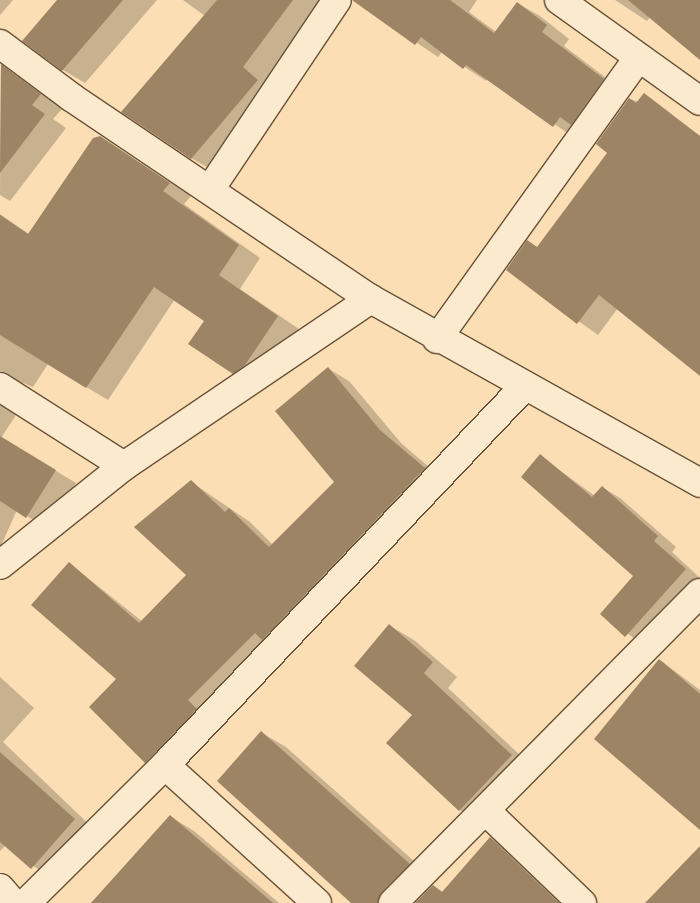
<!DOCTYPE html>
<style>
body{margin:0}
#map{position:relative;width:700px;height:903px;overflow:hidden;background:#fbdeb3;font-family:"Old Standard TT",serif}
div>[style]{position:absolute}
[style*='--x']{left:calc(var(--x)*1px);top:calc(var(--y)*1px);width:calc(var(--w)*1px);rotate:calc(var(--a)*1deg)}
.shadow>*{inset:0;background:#0003}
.building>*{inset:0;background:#9d8465}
.roads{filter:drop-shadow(1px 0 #695239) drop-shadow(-1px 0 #695239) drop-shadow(0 1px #695239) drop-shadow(0 -1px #695239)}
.street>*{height:28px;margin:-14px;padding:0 14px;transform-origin:14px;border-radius:14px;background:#fceace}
span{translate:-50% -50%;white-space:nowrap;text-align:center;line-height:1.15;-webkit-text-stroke:4px #fceace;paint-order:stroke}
</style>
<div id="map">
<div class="shadow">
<i style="clip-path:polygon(0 0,13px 0,0 15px)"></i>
<i style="clip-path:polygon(59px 0,157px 0,85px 83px,63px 70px)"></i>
<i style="clip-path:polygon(183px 0,329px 0,265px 81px,280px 94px,214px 171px,191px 158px,205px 16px)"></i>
<i style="clip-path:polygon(477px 0,469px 12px,496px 32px,517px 3px,540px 16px,569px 39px,564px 46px,626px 93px,576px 139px,488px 78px,486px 81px,442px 52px,438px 57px,353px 0)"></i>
<i style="clip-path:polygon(615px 0,700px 0,700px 58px,650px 17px,647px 21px)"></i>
<i style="clip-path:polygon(1px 66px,63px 108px,53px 119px,66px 128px,10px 201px,0 195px)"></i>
<i style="clip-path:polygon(630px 99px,662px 109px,700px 136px,700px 374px,618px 308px,598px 335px,507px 270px,528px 241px,538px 248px,609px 153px)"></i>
<i style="clip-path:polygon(100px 137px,191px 196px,184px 204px,260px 258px,240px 289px,299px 329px,267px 377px,255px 385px,233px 373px,205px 320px,175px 299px,108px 400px,48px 364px,33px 387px,23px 383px,8px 391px,7px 407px,16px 415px,1px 438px,76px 483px,48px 529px,17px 510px,0 548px,0 214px,29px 234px)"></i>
<i style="clip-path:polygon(329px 369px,349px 381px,401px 443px,445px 481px,167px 774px,146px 762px,118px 679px,69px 563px,143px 622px,188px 575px,191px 482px,250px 522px,273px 545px,336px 482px)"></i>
<i style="clip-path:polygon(540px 456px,595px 496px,602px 487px,620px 498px,676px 547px,672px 552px,700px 578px,700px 584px,644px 646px,602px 614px,635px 576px)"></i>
<i style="clip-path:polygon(390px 626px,414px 640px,457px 677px,448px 688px,536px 770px,485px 825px,460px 810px,388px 743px,414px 715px)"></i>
<i style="clip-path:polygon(660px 660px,700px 690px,700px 828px)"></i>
<i style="clip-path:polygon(0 677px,34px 708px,3px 742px,98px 833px,55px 882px,6px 845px,0 851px)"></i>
<i style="clip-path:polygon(262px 733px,286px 747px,433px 878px,411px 903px,353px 903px)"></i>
<i style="clip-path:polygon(171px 817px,194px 831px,279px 903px,91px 903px)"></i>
<i style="clip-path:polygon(490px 838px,515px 852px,568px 903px,417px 903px,433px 886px,443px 892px)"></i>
</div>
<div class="building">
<i style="clip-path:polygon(57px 0,123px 0,62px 71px,22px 41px)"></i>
<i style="clip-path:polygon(217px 0,293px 0,243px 67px,258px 80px,191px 159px,121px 112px)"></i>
<i style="clip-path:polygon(352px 0,450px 0,494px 33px,517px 2px,547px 25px,542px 32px,604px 79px,571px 125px,560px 117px,553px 127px,466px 65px,463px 69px,421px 37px,415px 45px)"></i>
<i style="clip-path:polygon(628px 0,700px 0,700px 60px)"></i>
<i style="clip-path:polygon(1px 64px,41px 94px,32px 105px,45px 114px,0 173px)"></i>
<i style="clip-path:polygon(644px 93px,700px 136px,700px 376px,599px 295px,577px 324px,506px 270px,527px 240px,537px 247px,607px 153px,596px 144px,629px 98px,636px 103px)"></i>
<i style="clip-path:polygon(100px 136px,170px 183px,163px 191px,239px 245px,219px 275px,278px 316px,245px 365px,233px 374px,188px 344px,204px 321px,154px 287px,86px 388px,0 335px,0 215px,28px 234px,93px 138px)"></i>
<i style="clip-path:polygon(328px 367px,380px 430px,425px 468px,262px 640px,255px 633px,188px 700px,197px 709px,145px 763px,89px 707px,116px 679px,31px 605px,69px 562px,139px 623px,186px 575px,134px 527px,191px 480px,225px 512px,229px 508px,269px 547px,334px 482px,275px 411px)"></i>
<i style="clip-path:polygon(0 436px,56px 470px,26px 518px,0 501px)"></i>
<i style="clip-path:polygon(540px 454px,592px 497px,602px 486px,658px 536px,654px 541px,686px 569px,625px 637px,600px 614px,633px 576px,521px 477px)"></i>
<i style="clip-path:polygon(389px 624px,433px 662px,424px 673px,512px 755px,459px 811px,386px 743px,412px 715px,354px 666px)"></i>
<i style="clip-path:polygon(659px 659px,700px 694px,700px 830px,594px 739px)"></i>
<i style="clip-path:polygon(261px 731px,410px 864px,382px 892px,378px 903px,351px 903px,217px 781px)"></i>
<i style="clip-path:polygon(0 752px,75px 819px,31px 869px,0 842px)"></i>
<i style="clip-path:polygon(170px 815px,273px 903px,91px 903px)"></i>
<i style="clip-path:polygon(490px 837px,559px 903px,415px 903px,433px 885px,442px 892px)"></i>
<i style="clip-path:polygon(700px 846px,700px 903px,645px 903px)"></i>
</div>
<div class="roads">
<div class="street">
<i style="--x:559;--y:0;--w:173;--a:35.6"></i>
<i style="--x:0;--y:44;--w:89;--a:36.7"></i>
<i style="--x:71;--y:97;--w:362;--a:34"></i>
<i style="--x:371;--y:299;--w:377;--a:29.2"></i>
<i style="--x:211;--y:188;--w:226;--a:-56.2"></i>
<i style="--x:437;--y:339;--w:343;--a:-54.4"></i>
<i style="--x:0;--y:387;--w:147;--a:32.5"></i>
<i style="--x:0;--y:565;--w:159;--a:-38.6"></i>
<i style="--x:124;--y:466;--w:298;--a:-34.1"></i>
<i style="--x:165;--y:765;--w:205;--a:42.2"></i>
<i style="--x:486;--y:811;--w:133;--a:43.8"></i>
<i style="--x:0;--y:888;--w:20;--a:49"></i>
<i style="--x:26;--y:903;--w:196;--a:-44.8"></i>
<i style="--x:165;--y:765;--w:520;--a:-46.48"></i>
<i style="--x:393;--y:903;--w:436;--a:-45.3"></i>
</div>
</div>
</div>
